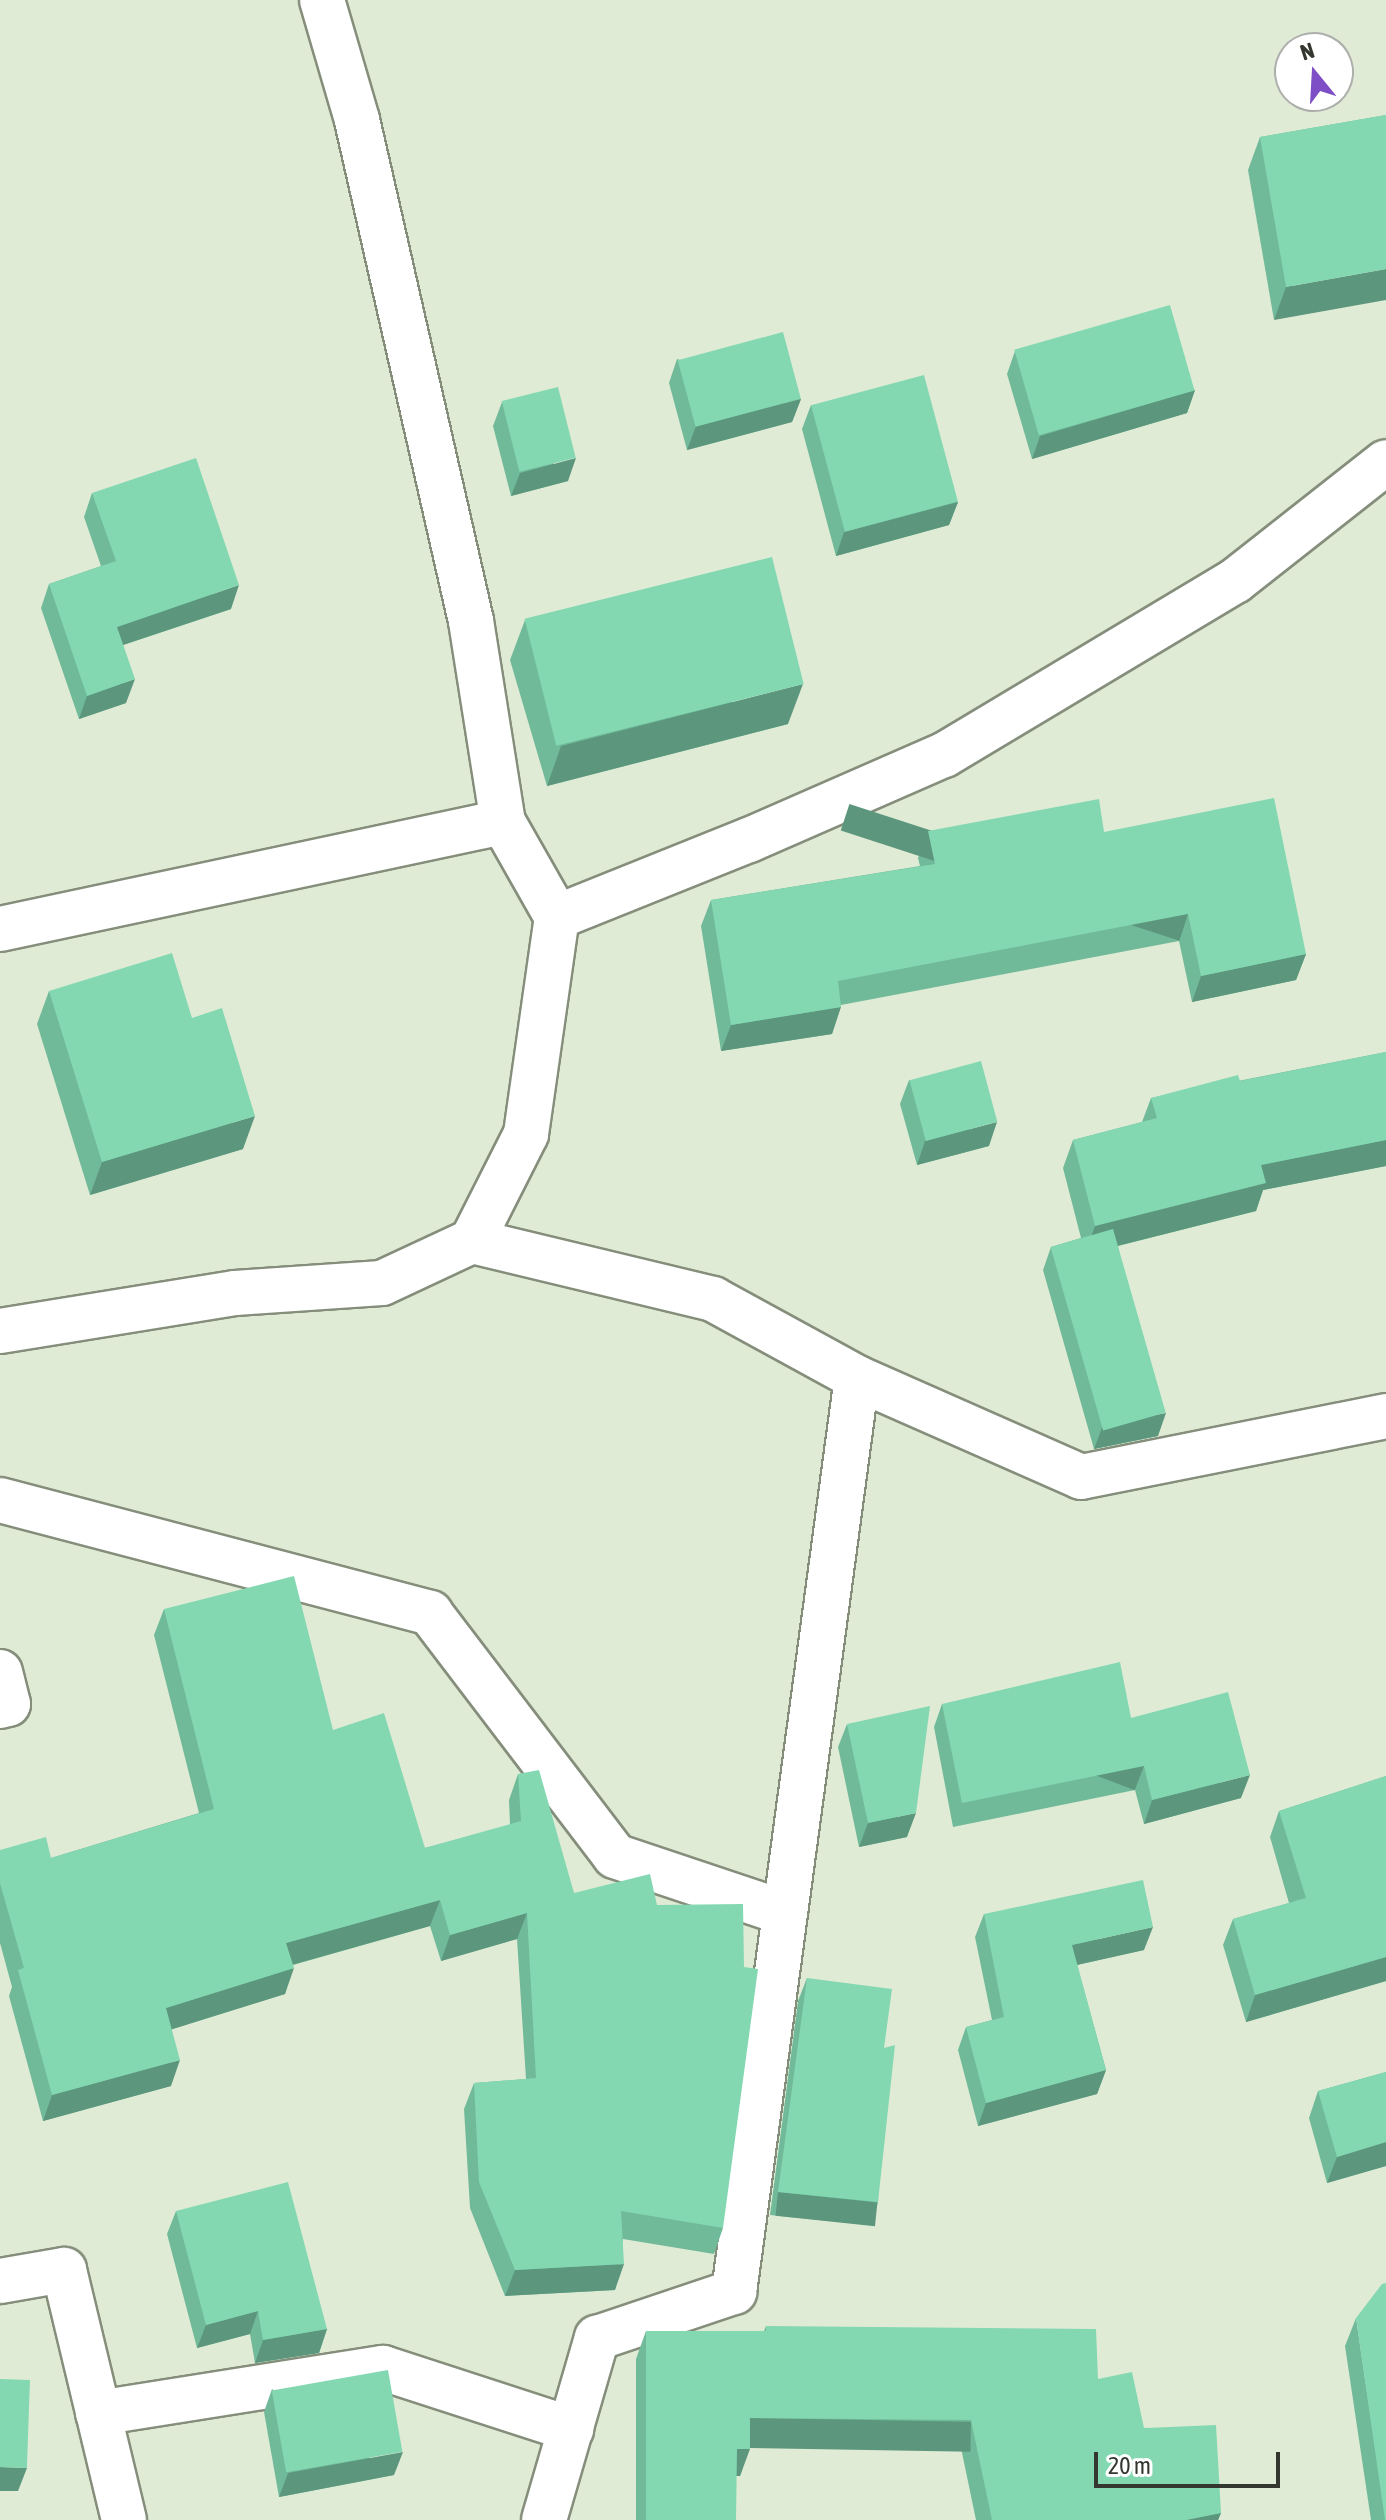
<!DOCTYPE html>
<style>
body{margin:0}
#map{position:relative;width:1386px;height:2520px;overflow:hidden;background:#e0ebd6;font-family:"Asap Condensed",sans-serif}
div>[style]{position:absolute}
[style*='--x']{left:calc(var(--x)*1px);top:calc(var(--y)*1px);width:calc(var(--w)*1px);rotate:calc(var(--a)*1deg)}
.roads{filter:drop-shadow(2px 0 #848e7b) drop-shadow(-2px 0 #848e7b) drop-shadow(0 2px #848e7b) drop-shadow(0 -2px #848e7b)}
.minor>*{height:44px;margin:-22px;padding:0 22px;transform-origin:22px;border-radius:22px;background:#fff}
.wall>*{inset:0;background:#71ba99}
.shaded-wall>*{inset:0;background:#5c977d;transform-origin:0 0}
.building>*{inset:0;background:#83d8b2;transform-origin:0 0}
span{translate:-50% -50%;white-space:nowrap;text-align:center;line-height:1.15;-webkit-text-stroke:8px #fff;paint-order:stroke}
.north{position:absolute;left:1274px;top:32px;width:80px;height:80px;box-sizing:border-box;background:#fff;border:2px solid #adafac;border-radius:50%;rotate:342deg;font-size:22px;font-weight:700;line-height:32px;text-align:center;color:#33372f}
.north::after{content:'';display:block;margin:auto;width:28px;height:36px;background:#7d4ec6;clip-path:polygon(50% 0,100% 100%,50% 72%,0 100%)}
.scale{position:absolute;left:1094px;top:2452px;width:186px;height:36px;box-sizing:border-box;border:4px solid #33372f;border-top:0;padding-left:10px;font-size:24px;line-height:28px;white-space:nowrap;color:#33372f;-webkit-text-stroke:6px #fff;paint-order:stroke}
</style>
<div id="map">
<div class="roads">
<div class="minor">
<i style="--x:322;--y:0;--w:125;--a:73.7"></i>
<i style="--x:357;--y:120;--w:514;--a:77.18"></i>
<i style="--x:471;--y:621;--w:204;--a:81"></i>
<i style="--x:503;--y:822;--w:109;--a:60.4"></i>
<i style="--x:0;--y:929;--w:514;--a:-12.01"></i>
<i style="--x:472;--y:1241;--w:248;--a:13.5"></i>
<i style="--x:713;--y:1299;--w:164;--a:28.7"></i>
<i style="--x:857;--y:1378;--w:245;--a:23.8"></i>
<i style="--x:1081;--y:1477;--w:311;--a:-11.3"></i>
<i style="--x:0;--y:1331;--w:238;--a:-9.2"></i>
<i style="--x:235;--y:1293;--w:147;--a:-3.9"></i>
<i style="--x:382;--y:1283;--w:99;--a:-25"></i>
<i style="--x:472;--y:1241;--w:120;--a:-63.2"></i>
<i style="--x:526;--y:1134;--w:219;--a:-81.9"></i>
<i style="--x:557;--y:917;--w:207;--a:-21.9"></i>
<i style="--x:749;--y:840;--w:213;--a:-23.6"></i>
<i style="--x:944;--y:755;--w:339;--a:-30.9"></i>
<i style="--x:1235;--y:581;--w:192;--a:-38.2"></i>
<i style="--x:0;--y:1500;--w:445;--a:14.7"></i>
<i style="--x:430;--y:1613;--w:305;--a:52.7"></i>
<i style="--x:615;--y:1856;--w:179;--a:18.5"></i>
<i style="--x:0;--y:1672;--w:33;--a:76"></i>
<i style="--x:8;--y:1704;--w:8;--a:166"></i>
<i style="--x:0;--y:2281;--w:65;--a:-9.8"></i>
<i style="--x:64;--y:2270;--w:257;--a:76.5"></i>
<i style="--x:98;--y:2413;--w:289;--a:-9"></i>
<i style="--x:383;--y:2368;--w:198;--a:18"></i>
<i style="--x:544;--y:2520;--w:190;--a:-73.8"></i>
<i style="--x:597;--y:2338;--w:145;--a:-18.6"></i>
<i style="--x:734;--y:2292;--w:922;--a:-82.34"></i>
</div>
</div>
<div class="wall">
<i style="clip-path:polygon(1386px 115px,1274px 320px,1248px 170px,1260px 137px)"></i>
<i style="clip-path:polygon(1015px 351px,1195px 390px,1187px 413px,1032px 459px,1007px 374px)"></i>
<i style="clip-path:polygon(677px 359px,801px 399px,792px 422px,687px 450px,669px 383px)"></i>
<i style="clip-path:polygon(502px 402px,568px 481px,511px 496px,493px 426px)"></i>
<i style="clip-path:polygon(811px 405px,958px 502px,949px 525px,836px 556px,802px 429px)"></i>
<i style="clip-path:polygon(92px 493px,231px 609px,123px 645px,126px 703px,79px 719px,41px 608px,49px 584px,101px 566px,84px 517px)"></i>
<i style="clip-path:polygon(525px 620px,788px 724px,547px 786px,510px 660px)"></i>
<i style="clip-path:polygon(928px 831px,1104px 832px,1306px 954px,1296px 980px,1192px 1002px,1179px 941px,841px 1005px,832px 1034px,721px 1051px,701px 926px,711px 900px,920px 866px,918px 858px)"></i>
<i style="clip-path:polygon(49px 991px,192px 1018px,243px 1149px,90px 1195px,37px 1024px)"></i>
<i style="clip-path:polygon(1386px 1052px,1386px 1166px,1263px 1190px,1256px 1211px,1118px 1246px,1158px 1436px,1094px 1449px,1043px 1270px,1051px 1247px,1081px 1238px,1063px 1168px,1073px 1140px,1142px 1122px,1151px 1098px)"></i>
<i style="clip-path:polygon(909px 1080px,989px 1146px,917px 1165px,900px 1104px)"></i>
<i style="clip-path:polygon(164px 1609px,333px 1730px,425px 1848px,510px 1825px,509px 1800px,518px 1774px,574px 1893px,723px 2228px,714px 2254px,623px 2239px,615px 2290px,505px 2296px,470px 2208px,464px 2109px,474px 2083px,526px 2079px,517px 1939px,441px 1961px,430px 1926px,293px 1965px,285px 1994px,172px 2029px,171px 2086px,43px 2121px,9px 1996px,12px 1987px,0 1943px,0 1850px,51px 1858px,199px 1813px,154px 1635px)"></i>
<i style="clip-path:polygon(942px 1704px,1131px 1718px,1241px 1798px,1144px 1824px,1135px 1790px,953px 1827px,934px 1727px)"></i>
<i style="clip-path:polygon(847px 1724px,907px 1837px,859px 1847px,838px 1747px)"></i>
<i style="clip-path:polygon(1386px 1776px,1386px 1981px,1246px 2022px,1223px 1945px,1233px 1919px,1289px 1903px,1270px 1837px,1279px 1811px)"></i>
<i style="clip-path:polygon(984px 1914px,1144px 1950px,1077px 1965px,1106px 2070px,1097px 2094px,978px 2126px,958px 2050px,966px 2027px,992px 2020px,975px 1937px)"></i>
<i style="clip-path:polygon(807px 1978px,884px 2048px,878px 2202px,870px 2225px,770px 2215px,798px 2001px)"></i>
<i style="clip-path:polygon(1386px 2072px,1386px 2166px,1327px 2183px,1309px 2118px,1318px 2091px)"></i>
<i style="clip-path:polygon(176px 2211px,327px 2329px,319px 2353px,255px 2363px,250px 2334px,197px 2348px,167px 2234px)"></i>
<i style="clip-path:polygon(1356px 2318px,1386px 2520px,1371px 2520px,1345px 2346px)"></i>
<i style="clip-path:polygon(766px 2326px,1098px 2379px,1221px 2513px,1218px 2520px,976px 2520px,961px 2448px,750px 2446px,740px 2476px,736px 2476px,736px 2520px,636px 2520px,636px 2359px,646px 2331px,764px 2331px)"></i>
<i style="clip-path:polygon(272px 2389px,394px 2475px,279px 2497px,264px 2412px)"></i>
</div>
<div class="shaded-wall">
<i style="clip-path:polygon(1386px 269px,1386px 300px,1274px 320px,1286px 287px)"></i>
<i style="clip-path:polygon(1195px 390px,1187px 413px,1032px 459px,1040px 436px)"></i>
<i style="clip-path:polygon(801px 399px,792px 422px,687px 450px,696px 426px)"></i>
<i style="clip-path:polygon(576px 458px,568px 481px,511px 496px,520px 473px)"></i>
<i style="clip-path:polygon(958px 502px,949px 525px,836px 556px,844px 532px)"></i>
<i style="clip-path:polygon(239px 585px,231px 609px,108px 650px,117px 627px)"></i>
<i style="clip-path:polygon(135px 679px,126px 703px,79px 719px,87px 696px)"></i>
<i style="clip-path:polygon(803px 684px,788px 724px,547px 786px,561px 746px)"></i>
<i style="left:1188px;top:914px;width:28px;height:356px;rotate:108deg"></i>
<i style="clip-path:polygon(1306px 954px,1296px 980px,1192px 1002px,1201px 976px)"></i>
<i style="clip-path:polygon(841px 1007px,832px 1034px,721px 1051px,731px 1025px)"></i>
<i style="clip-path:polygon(255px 1116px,243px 1149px,90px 1195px,102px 1162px)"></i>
<i style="clip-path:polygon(997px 1122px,989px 1146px,917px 1165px,925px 1141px)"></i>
<i style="clip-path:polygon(1386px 1140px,1386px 1166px,1263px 1190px,1256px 1211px,1085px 1254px,1095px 1226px,1261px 1165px)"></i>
<i style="clip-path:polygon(1166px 1413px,1158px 1436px,1094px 1449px,1103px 1425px)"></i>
<i style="left:1144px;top:1766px;width:26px;height:186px;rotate:111deg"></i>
<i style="clip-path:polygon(1250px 1775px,1241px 1798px,1144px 1824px,1152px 1800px)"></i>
<i style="clip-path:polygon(916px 1813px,907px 1837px,859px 1847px,868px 1823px)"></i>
<i style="clip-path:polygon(440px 1900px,430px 1926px,277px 1969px,286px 1943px)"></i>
<i style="clip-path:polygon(527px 1913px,517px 1939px,441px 1961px,450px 1935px)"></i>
<i style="clip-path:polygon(1153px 1927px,1144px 1950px,1063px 1968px,1072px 1945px)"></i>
<i style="clip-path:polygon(1386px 1957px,1386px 1981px,1246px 2022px,1255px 1995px)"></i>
<i style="clip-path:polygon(294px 1968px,285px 1994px,157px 2034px,166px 2008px)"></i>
<i style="clip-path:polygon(180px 2060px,171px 2086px,43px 2121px,52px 2095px)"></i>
<i style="clip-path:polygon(1106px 2070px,1097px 2094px,978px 2126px,986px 2103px)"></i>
<i style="clip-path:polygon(1386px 2142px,1386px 2166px,1327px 2183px,1337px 2157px)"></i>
<i style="left:778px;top:2192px;width:100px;height:24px;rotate:6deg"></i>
<i style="clip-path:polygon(624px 2264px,615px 2290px,505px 2296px,515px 2270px)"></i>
<i style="clip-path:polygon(258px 2311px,250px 2334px,197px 2348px,206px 2325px)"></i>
<i style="clip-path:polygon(327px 2329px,319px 2353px,255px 2363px,263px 2340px)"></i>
<i style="left:750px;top:2418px;width:221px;height:30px;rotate:1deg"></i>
<i style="clip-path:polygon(737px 2449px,750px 2449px,740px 2476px,727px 2476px)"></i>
<i style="clip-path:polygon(403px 2452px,394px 2475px,279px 2497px,288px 2473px)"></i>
<i style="clip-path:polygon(0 2467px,27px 2468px,18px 2491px,0 2491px)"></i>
<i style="clip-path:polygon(1221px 2513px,1218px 2520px,1186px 2520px)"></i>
</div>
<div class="building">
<i style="clip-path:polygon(1386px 115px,1386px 269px,1286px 287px,1260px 137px)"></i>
<i style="left:1170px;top:305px;width:89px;height:162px;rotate:74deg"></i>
<i style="left:783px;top:332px;width:69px;height:109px;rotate:75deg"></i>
<i style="left:924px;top:375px;width:131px;height:117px;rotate:75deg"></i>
<i style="left:558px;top:387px;width:73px;height:58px;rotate:76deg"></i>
<i style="clip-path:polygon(196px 458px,239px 585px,117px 627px,135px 679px,87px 696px,49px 584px,116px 561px,92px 493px)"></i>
<i style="left:772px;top:557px;width:131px;height:255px;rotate:76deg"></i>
<i style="clip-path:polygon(1274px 798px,1306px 954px,1201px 976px,1188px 914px,838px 981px,841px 1007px,731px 1025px,711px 900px,935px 864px,928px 831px,1099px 799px,1104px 832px)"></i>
<i style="clip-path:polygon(172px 953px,192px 1018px,222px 1008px,255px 1116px,102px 1162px,49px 991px)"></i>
<i style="clip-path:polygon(1386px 1052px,1386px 1140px,1261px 1165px,1266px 1183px,1095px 1226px,1073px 1140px,1157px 1118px,1151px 1098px,1238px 1075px,1240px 1081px)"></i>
<i style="left:981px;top:1061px;width:63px;height:74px;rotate:75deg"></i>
<i style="left:1113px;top:1229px;width:191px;height:65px;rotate:74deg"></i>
<i style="clip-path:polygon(294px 1576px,333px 1730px,384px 1713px,425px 1848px,521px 1821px,518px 1774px,539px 1770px,574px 1893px,650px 1874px,657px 1905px,743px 1904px,744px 1967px,758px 1969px,723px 2228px,621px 2211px,624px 2264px,515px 2270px,479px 2182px,474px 2083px,536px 2078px,527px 1913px,450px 1935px,440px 1900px,286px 1943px,294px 1968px,166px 2008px,180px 2060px,52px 2095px,18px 1970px,24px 1968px,0 1883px,0 1850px,46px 1837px,51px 1858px,214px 1809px,164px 1609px)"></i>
<i style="clip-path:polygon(1120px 1662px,1131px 1718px,1228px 1692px,1250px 1775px,1152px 1800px,1144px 1766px,962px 1803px,942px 1704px)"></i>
<i style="clip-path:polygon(930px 1706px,916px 1813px,868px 1823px,847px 1724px)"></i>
<i style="clip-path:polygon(1386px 1776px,1386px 1957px,1255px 1995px,1233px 1919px,1306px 1898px,1279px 1811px)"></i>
<i style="clip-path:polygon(1143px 1880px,1153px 1927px,1072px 1945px,1106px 2070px,986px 2103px,966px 2027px,1004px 2017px,984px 1914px)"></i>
<i style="clip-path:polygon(807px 1978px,892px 1989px,884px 2048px,895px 2045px,878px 2202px,778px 2192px)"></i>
<i style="clip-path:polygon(1386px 2072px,1386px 2142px,1337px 2157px,1318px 2091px)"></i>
<i style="clip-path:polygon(288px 2182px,327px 2329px,263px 2340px,258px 2311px,206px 2325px,176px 2211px)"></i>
<i style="clip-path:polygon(1386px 2283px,1386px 2520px,1385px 2520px,1356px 2318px,1382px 2284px)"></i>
<i style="clip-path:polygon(766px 2326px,1096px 2329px,1098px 2379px,1132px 2372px,1144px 2428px,1216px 2425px,1221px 2513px,1186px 2520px,992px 2520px,971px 2420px,750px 2418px,750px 2449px,737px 2449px,736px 2520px,646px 2520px,646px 2331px,766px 2331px)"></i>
<i style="left:388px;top:2370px;width:83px;height:118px;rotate:80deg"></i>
<i style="left:0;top:2379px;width:30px;height:88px;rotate:2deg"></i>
</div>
<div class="north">N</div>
<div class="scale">20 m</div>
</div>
